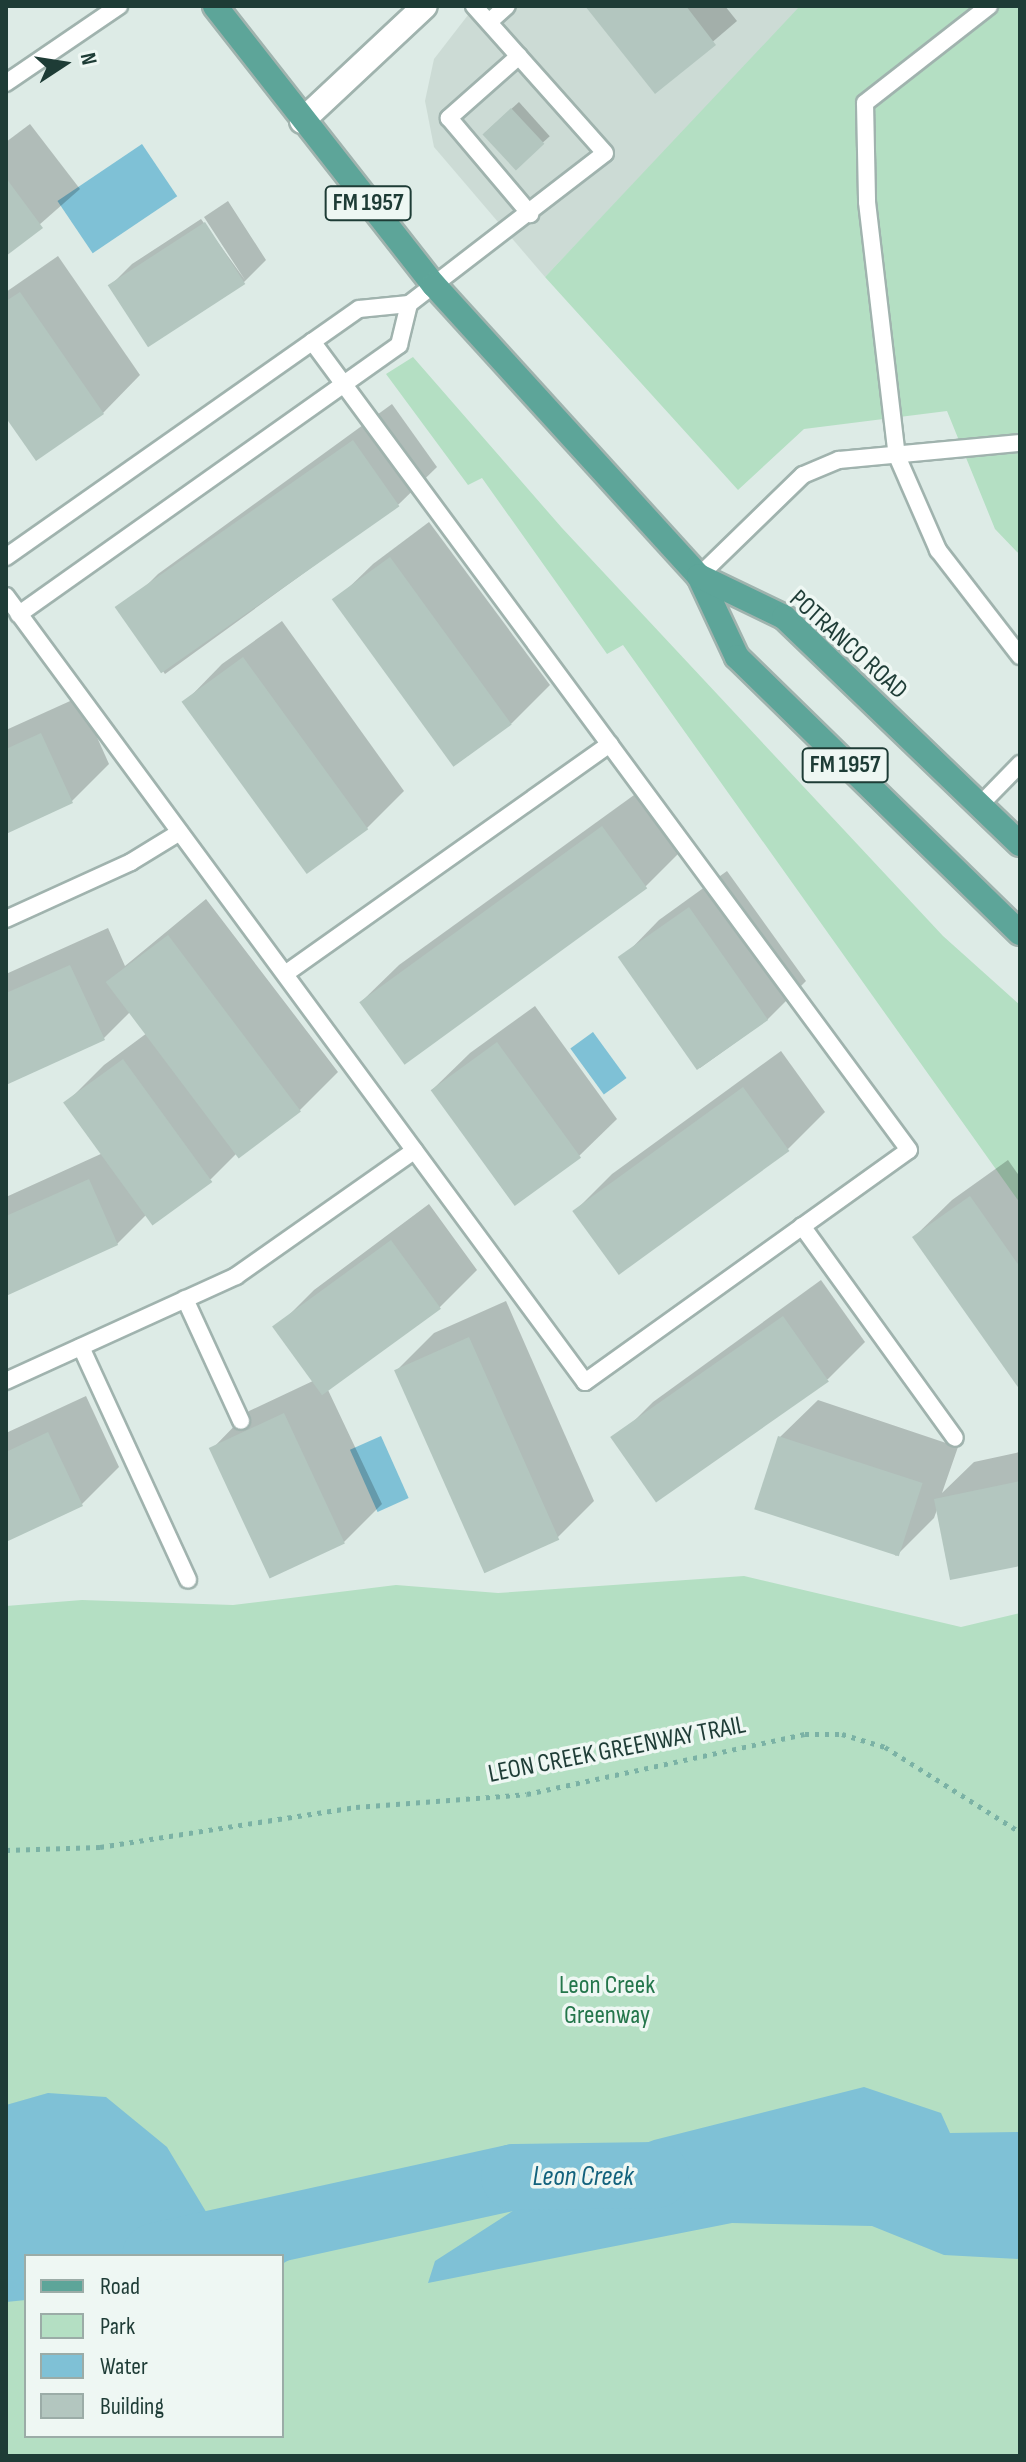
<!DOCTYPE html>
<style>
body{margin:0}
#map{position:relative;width:1026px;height:2462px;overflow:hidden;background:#ddebe6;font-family:"Sofia Sans Condensed",sans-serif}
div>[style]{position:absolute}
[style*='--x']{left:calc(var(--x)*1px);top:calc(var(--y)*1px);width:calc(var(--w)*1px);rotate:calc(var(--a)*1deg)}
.built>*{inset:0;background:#ccdbd5}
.green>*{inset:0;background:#b4dfc3}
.water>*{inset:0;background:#7fc1d6;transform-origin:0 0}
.shadow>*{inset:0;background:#0003;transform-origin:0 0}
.river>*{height:66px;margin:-33px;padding:0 33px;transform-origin:33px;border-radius:33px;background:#7fc1d6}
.building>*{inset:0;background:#b3c6bf;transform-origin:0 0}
.path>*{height:5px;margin-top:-2.5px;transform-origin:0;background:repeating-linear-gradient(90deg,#7bb2a5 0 4px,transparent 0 10px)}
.roads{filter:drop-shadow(2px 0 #a0b3ae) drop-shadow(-2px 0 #a0b3ae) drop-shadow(0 2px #a0b3ae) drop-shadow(0 -2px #a0b3ae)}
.service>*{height:16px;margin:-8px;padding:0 8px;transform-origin:8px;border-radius:8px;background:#fff}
.minor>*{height:24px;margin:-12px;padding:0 12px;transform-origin:12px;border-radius:12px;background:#fff}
.primary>*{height:24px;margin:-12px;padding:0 12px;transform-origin:12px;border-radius:12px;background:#5da599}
span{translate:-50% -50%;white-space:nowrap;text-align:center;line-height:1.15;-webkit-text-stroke:7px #eef7f3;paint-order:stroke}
.shield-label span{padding:2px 6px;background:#eef7f3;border:2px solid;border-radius:6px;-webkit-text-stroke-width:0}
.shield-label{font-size:24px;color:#1e3c36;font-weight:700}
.street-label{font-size:26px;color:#1e3c36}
.park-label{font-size:26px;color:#24764b}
.water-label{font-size:28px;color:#13627d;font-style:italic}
.frame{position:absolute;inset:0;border:8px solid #1e3c36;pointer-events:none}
.legend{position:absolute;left:24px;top:2254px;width:260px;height:184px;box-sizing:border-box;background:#eef7f3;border:2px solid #9baca7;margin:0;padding:10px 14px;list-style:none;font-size:24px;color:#1e3c36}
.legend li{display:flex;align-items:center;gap:16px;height:40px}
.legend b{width:40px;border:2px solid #9baca7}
.north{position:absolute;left:24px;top:24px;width:80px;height:80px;-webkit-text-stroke:6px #eef7f3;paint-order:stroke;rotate:78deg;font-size:22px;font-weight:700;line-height:32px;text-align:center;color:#1e3c36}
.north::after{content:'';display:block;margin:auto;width:28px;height:36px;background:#1e3c36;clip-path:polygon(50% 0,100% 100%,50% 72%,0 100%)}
</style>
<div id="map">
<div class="built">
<i style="clip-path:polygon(475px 6px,800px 6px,802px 7px,545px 277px,434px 147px,425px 101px,434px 59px)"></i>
</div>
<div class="green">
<i style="clip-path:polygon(800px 6px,1020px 6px,1020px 555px,995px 529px,947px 411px,804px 429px,738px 490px,545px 277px)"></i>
<i style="clip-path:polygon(413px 357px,562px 528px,943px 936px,1020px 1005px,1020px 1203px,623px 645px,607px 654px,482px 478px,468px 485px,386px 374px)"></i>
<i style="clip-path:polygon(evenodd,744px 1576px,961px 1627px,1020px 1613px,1020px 2456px,6px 2456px,6px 1606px,82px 1600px,233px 1605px,396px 1585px,498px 1593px,744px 1576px,26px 2256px,282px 2256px,282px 2436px,26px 2436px,26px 2256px)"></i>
</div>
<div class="water">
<i style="left:142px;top:144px;width:63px;height:102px;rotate:56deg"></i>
<i style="left:593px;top:1032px;width:57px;height:28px;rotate:54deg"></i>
<i style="left:381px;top:1436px;width:68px;height:34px;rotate:66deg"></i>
<i style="clip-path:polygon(864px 2087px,941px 2113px,950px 2133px,1020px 2132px,1020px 2259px,944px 2255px,872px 2226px,732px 2223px,428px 2283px,435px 2261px,581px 2167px,654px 2140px)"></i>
<i style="clip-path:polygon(48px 2093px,106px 2097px,167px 2147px,211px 2220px,246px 2245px,296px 2256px,282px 2264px,282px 2256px,26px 2256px,26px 2300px,6px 2302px,6px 2105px)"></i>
</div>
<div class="shadow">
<i style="clip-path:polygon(587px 6px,725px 6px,737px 21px,655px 91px)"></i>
<i style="left:519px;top:102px;width:46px;height:47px;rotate:48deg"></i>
<i style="clip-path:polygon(30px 124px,80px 189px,6px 254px,6px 142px)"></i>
<i style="clip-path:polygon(228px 201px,266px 260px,244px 282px,148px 345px,110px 286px,132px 264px,201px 219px,245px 280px,204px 217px)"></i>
<i style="clip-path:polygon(58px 256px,140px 375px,103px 413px,6px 414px,6px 292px)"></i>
<i style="clip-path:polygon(392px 404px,437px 467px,399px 504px,165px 674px,120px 612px,158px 574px)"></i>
<i style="clip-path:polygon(429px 522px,550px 685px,512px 723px,455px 765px,335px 601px,373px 564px)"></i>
<i style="clip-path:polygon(282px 621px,404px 791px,366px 829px,185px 702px,222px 664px)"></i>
<i style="clip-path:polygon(79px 697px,109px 764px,71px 802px,6px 831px,6px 730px)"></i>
<i style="clip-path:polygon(641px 790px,683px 849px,646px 886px,361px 1002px,399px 965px)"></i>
<i style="clip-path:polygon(727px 871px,806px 981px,768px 1019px,700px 1068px,622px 958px,659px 920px)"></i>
<i style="clip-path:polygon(206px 899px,338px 1072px,300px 1110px,238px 1152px,211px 1179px,147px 1214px,117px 1244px,6px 1294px,6px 1197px,103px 1153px,66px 1103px,104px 1065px,147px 1033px,131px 1011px,103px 1039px,6px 1082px,6px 974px,108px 928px,125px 966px)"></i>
<i style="clip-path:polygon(535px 1006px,617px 1119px,579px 1156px,514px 1204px,432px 1090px,470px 1053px)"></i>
<i style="clip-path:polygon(781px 1051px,825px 1112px,788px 1149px,618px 1272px,575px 1211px,612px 1174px)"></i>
<i style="clip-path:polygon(1008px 1160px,1020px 1177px,1020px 1387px,914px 1237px,952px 1200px)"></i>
<i style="clip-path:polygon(429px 1204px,477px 1270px,440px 1307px,328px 1390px,382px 1504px,344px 1542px,212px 1449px,249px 1411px,315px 1380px,276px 1328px,314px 1290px)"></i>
<i style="clip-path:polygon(821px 1280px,865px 1342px,828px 1379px,615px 1440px,653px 1402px)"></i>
<i style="clip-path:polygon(506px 1301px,594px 1501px,557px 1538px,396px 1371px,434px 1333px)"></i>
<i style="clip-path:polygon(86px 1396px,119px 1467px,81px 1505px,6px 1540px,6px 1433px)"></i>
<i style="clip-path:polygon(818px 1400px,958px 1447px,942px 1493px,974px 1462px,1020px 1452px,1020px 1564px,938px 1507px,934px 1518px,896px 1556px,780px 1437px)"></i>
</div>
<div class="river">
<i style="--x:155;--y:2256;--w:368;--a:-12.4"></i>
<i style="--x:514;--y:2177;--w:142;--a:-0.8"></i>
</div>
<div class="building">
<i style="clip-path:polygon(585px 6px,686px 6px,716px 45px,655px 94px)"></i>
<i style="left:511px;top:108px;width:49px;height:39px;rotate:47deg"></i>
<i style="clip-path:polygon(6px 178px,43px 228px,6px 256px)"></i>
<i style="left:205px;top:222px;width:74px;height:116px;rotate:57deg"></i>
<i style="clip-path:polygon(20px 292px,104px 414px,36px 461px,6px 418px,6px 301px)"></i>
<i style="left:353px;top:440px;width:81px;height:291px;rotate:55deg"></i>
<i style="left:390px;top:557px;width:207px;height:72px;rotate:54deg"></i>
<i style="left:243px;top:657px;width:213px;height:76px;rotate:54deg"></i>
<i style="clip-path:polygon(41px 733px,73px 803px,6px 834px,6px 749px)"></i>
<i style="left:602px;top:826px;width:77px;height:300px;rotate:54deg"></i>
<i style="left:689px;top:907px;width:138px;height:87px;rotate:55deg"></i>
<i style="left:168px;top:935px;width:221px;height:78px;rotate:53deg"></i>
<i style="clip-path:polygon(70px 965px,105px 1040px,6px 1085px,6px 993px)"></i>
<i style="left:497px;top:1042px;width:143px;height:82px;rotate:54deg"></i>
<i style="left:123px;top:1059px;width:152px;height:74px;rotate:54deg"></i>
<i style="left:743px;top:1087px;width:79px;height:211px;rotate:54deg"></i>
<i style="clip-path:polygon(89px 1179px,118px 1245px,6px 1296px,6px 1216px)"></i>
<i style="clip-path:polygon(970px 1196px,1020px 1267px,1020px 1390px,912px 1237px)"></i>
<i style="left:391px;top:1240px;width:85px;height:147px;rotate:54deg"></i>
<i style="left:783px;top:1316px;width:80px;height:211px;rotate:55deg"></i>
<i style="left:469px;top:1337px;width:222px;height:82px;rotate:66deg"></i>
<i style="left:284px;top:1413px;width:144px;height:83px;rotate:65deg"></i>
<i style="clip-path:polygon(48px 1432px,83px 1506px,6px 1542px,6px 1452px)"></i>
<i style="left:778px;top:1436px;width:152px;height:77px;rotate:18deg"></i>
<i style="clip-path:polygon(1020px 1481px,1020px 1566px,950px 1580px,934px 1499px)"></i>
</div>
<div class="path">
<i style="--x:6;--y:1850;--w:94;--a:-1.8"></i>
<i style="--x:100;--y:1847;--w:259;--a:-8.9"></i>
<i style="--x:356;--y:1807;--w:171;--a:-4.3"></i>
<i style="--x:527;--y:1794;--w:284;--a:-12.2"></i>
<i style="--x:805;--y:1734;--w:37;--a:0"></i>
<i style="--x:842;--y:1734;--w:45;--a:16.8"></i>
<i style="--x:885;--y:1747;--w:160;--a:32.2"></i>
</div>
<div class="roads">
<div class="service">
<i style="--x:989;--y:6;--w:157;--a:142"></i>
<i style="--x:865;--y:103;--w:99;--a:88.8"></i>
<i style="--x:867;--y:202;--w:256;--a:83.3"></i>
<i style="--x:897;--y:456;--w:103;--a:66.4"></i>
<i style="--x:938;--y:550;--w:134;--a:52.3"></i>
<i style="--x:489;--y:22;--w:24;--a:-42"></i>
<i style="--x:519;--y:56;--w:94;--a:138.5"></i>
<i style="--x:449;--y:118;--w:126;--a:49.8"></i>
<i style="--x:6;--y:83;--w:137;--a:-34.3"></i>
<i style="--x:409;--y:304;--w:247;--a:-37.6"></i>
<i style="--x:605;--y:153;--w:197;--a:-131.7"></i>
<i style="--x:6;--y:557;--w:431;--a:-35.1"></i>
<i style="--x:359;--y:309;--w:50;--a:-5.7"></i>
<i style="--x:409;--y:304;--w:42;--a:103.7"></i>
<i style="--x:399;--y:345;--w:466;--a:144.7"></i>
<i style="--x:699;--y:576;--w:145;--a:-44.2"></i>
<i style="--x:803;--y:475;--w:39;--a:-23"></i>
<i style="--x:839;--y:460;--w:182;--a:-5.4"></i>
<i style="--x:6;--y:596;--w:976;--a:53.62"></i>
<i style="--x:585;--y:1382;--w:398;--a:-35.6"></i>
<i style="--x:909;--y:1150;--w:1005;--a:-126.43"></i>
<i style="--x:979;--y:806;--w:59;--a:-45.7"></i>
<i style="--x:6;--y:919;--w:137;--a:-24.5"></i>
<i style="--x:131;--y:862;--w:57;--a:-31.5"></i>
<i style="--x:285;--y:974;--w:398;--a:-35.3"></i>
<i style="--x:802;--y:1226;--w:261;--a:54.2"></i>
<i style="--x:185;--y:1299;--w:134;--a:65.3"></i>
<i style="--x:81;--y:1347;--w:256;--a:65.3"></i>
<i style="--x:6;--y:1381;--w:253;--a:-24.5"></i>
<i style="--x:236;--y:1276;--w:218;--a:-35.1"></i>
</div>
<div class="minor">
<i style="--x:302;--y:121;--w:168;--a:-43.1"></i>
</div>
<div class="primary">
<i style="--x:215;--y:6;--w:355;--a:51.9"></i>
<i style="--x:434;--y:285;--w:394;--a:47.7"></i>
<i style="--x:699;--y:576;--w:89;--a:64.9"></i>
<i style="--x:737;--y:657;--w:395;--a:44.3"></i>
<i style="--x:699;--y:576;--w:94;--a:25.8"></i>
<i style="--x:784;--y:617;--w:327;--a:43.9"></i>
</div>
</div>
<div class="shield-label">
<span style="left:368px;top:203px">FM 1957</span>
<span style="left:845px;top:765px">FM 1957</span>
</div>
<div class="street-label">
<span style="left:848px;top:645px;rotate:42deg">POTRANCO ROAD</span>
<span style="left:617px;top:1750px;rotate:-11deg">LEON CREEK GREENWAY TRAIL</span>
</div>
<div class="park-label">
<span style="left:607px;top:2001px">Leon Creek<br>Greenway</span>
</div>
<div class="water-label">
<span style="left:583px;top:2177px">Leon Creek</span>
</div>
<div class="frame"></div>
<ul class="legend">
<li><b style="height:10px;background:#5da599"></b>Road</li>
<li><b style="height:22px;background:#b4dfc3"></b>Park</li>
<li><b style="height:22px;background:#7fc1d6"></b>Water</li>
<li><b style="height:22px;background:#b3c6bf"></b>Building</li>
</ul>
<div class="north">N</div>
</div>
